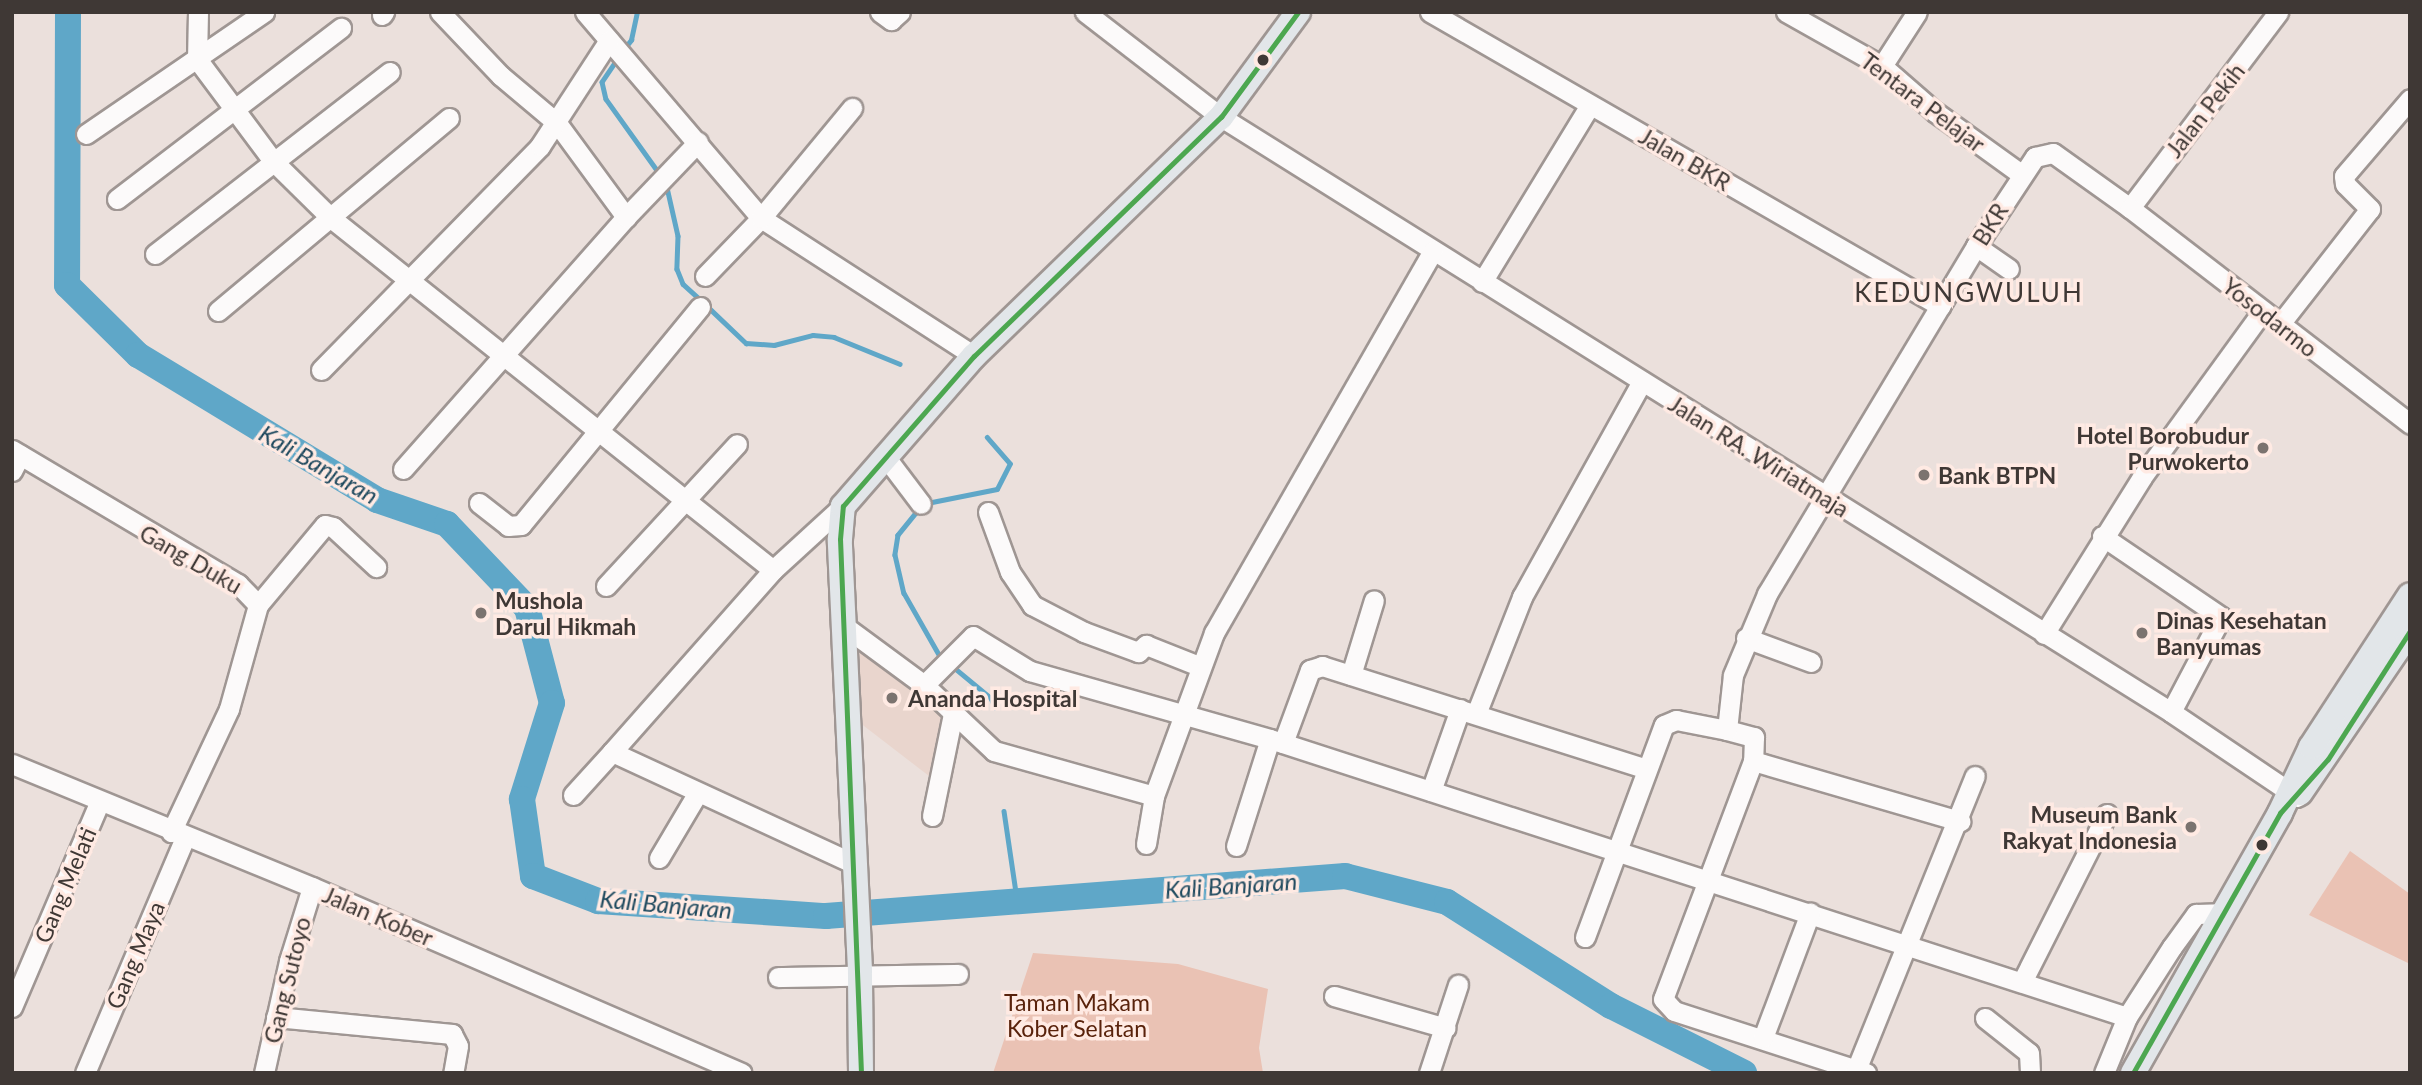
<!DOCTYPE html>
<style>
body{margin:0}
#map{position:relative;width:2422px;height:1085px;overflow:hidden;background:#ebe0dc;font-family:Lato,sans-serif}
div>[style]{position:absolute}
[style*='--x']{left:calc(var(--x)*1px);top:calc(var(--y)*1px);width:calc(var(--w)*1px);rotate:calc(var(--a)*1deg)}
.built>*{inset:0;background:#e9d5cd}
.green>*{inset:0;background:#eac2b4}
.stream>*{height:4.5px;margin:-2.25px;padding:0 2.25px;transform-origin:2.25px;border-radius:2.25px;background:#5fa7c8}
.river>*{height:26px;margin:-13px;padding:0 13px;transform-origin:13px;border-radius:13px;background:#5fa7c8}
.roads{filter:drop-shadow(2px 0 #9f9693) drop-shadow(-2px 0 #9f9693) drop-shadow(0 2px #9f9693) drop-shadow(0 -2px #9f9693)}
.minor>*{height:19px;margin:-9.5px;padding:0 9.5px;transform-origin:9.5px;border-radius:9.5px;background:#fcfafa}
.major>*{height:24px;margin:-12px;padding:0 12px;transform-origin:12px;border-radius:12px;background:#e2e6e9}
.bus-1>*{height:5px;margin:-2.5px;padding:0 2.5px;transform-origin:2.5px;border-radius:2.5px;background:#4ca750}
.dots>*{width:19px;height:19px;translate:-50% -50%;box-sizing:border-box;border:4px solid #ffeae3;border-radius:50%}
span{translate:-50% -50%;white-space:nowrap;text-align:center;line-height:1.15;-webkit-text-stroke:7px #ffeae3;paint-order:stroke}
.street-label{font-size:23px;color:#3f3835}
.poi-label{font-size:23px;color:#3f3835;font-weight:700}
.right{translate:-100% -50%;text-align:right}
.left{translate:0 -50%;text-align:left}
.park-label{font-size:23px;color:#59220b}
.water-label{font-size:24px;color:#204a5f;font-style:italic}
.quarter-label{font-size:26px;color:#3f3835;letter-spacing:2px}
.frame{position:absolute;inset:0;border:14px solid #3f3835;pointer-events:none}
</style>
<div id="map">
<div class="built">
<i style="clip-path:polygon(850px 634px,945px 709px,929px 776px,851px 716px)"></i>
</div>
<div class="green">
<i style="clip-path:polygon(2350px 851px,2410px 894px,2410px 964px,2309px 915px)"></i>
<i style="clip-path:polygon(1033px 953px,1178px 964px,1268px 989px,1259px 1048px,1263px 1073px,993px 1073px)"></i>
</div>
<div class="stream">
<i style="--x:623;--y:50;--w:13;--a:-51"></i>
<i style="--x:631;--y:40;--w:29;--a:-78"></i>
<i style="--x:619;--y:57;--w:30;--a:124"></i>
<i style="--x:602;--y:82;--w:17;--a:77"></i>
<i style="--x:606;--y:99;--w:91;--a:54.4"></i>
<i style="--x:666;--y:183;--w:54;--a:77.2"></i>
<i style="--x:678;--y:236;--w:33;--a:92"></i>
<i style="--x:677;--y:269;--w:16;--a:68"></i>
<i style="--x:683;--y:284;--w:24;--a:42"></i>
<i style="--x:707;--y:306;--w:54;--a:43.5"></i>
<i style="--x:746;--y:343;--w:28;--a:4"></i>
<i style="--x:774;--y:345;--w:40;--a:-14.4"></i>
<i style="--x:813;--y:335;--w:21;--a:5"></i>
<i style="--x:834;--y:337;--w:71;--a:22.2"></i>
<i style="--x:927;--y:503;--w:71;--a:-11.3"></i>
<i style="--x:997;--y:489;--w:28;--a:-63"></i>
<i style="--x:1010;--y:464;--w:35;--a:-131"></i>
<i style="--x:920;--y:508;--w:35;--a:129"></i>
<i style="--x:898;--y:535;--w:20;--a:99"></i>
<i style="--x:895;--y:555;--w:39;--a:77"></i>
<i style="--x:904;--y:593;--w:75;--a:60.4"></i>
<i style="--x:951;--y:665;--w:52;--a:39.5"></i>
<i style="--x:991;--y:698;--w:10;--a:66"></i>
<i style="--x:1004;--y:811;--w:89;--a:81.6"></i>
</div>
<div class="river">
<i style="--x:68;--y:12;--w:273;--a:90.2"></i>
<i style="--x:67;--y:285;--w:100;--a:44.6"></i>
<i style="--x:138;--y:355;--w:280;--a:31.2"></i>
<i style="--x:377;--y:500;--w:74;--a:18.9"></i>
<i style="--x:447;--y:524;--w:116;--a:46.4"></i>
<i style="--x:527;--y:608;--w:98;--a:75.3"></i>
<i style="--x:552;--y:703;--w:101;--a:107.4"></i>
<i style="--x:522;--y:799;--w:78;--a:81.9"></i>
<i style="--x:533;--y:876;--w:70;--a:21"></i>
<i style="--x:598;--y:901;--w:228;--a:3.8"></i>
<i style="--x:826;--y:916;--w:521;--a:-4.41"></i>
<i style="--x:1345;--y:876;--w:105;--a:14.3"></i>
<i style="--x:1447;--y:902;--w:194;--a:32.4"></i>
<i style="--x:1611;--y:1006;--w:149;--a:26.7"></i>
</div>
<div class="roads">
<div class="minor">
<i style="--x:198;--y:12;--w:47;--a:91.2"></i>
<i style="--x:197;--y:59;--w:127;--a:53.3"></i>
<i style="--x:273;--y:161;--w:81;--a:44.5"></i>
<i style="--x:331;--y:218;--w:565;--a:38.53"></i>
<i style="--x:440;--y:12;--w:88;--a:46.4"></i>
<i style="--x:501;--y:76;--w:73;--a:40"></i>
<i style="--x:557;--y:123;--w:117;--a:53.7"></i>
<i style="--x:585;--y:12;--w:271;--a:49.5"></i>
<i style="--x:761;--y:218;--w:254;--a:32.9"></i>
<i style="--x:880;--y:12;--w:14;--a:36"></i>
<i style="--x:891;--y:20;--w:12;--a:-42"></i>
<i style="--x:1085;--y:12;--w:172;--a:37.7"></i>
<i style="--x:1221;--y:117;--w:1121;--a:32.06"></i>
<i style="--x:2171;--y:712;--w:152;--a:34"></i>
<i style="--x:1430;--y:12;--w:589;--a:29.96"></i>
<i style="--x:1786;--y:12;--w:110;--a:29.4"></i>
<i style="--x:1882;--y:66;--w:70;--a:41"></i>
<i style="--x:1935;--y:112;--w:106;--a:35.8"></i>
<i style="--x:382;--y:15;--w:4;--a:-56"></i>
<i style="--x:1882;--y:66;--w:64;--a:-57.1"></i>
<i style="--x:86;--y:134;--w:216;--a:-34.4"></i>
<i style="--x:117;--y:199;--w:282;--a:-37.4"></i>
<i style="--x:2130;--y:208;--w:246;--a:-52.9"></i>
<i style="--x:1976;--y:246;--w:40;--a:34.9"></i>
<i style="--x:155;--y:254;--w:297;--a:-37.8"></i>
<i style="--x:705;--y:276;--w:81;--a:-46"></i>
<i style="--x:761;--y:218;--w:143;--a:-50.4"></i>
<i style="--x:1482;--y:282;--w:207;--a:-58.6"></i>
<i style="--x:218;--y:311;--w:301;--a:-39.9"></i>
<i style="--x:2280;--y:324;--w:146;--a:-52"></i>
<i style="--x:2370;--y:209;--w:35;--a:-135"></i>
<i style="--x:2345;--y:184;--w:8;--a:-97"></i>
<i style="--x:2344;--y:176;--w:101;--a:-49.4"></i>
<i style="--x:321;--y:370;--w:313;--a:-45.6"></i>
<i style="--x:540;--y:146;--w:126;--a:-56.9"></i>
<i style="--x:12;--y:450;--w:263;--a:30.7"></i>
<i style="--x:238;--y:584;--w:29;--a:46"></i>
<i style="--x:258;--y:605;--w:108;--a:105.6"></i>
<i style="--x:229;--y:709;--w:136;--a:115.2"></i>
<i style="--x:884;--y:455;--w:61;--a:52.9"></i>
<i style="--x:403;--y:469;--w:337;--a:-48.5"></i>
<i style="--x:626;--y:217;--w:104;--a:-46.2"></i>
<i style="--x:12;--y:471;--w:18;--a:-63"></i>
<i style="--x:479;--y:503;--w:37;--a:38"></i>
<i style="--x:508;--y:526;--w:13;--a:-4"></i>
<i style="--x:521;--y:525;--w:282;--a:-50.6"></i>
<i style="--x:843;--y:506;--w:95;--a:137.6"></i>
<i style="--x:773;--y:570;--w:243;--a:131.5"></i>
<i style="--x:612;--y:752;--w:267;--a:24.8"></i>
<i style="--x:988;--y:512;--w:64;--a:69.9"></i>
<i style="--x:1010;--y:572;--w:40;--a:56"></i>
<i style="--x:1032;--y:605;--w:59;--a:27.4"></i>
<i style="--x:1084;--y:632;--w:58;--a:20.3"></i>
<i style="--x:1138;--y:652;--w:11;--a:-41"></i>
<i style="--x:1146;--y:645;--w:57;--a:21.6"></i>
<i style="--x:2102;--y:536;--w:144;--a:34.2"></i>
<i style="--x:2221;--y:617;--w:107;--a:117.8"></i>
<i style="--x:606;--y:586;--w:193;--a:-47.3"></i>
<i style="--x:258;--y:605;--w:104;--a:-50.1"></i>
<i style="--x:325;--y:525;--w:8;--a:14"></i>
<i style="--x:333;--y:527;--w:59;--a:42.9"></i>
<i style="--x:844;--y:626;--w:99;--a:36.4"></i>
<i style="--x:924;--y:685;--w:96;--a:43.3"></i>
<i style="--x:994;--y:751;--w:166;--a:15.7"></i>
<i style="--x:2044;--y:634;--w:185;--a:-58"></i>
<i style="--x:2142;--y:477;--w:204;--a:-54"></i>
<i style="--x:1746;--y:638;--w:69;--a:20.3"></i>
<i style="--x:1351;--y:675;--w:78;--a:-73"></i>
<i style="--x:924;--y:685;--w:69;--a:-45"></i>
<i style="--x:973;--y:636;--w:67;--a:31.6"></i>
<i style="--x:1030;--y:671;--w:249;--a:15.8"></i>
<i style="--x:1270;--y:739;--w:901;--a:17.97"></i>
<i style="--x:1476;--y:714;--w:126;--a:-68.5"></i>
<i style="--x:1522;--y:597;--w:247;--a:-60.9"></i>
<i style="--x:1727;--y:730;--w:28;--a:15"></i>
<i style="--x:1754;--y:737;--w:24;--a:92"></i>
<i style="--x:1753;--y:761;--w:254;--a:110.7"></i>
<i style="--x:1663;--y:999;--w:16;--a:47"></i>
<i style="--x:1674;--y:1011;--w:202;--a:17.9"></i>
<i style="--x:1283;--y:743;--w:78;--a:-69.7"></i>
<i style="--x:1310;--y:670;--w:13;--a:-18"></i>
<i style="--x:1322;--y:666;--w:340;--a:17.6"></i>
<i style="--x:1753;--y:761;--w:216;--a:16.2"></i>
<i style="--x:12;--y:764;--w:324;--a:22.3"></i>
<i style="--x:312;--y:887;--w:468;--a:23.4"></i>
<i style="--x:1431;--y:791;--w:87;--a:-70.5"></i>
<i style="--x:573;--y:795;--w:58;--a:-47.8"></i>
<i style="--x:932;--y:816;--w:104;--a:-78.4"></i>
<i style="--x:1146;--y:844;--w:49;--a:-80.5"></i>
<i style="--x:1154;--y:796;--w:174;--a:-69.8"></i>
<i style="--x:1214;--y:633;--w:440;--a:-60.2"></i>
<i style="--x:1236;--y:846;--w:112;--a:-72.4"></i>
<i style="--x:659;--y:858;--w:74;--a:-59.3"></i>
<i style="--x:1585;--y:937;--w:226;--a:-69.6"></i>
<i style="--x:1664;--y:725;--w:13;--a:-23"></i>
<i style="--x:1676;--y:720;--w:52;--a:11.1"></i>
<i style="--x:1727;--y:730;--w:55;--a:-83.8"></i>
<i style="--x:1733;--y:675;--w:88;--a:-67.2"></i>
<i style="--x:1767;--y:594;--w:406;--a:-59"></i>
<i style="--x:1976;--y:246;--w:107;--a:-56.5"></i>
<i style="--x:2035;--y:157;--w:18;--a:-13"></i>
<i style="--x:2053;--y:153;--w:95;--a:35.5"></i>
<i style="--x:2130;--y:208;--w:354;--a:37.6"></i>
<i style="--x:778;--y:977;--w:180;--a:-1"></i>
<i style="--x:2023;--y:980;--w:186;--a:-63.2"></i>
<i style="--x:1334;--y:996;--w:116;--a:15.9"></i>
<i style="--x:12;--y:1007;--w:224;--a:-66.9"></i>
<i style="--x:276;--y:1017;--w:177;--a:5.5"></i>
<i style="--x:452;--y:1034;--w:13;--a:63"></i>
<i style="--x:458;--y:1046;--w:27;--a:100"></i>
<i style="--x:1985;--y:1018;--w:56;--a:38.5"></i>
<i style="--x:2029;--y:1053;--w:20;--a:87"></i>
<i style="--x:1763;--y:1038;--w:134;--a:-69.4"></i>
<i style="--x:1856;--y:1070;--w:317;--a:-68"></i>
<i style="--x:85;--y:1073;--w:256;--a:-67"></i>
<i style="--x:264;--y:1073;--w:115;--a:-77.4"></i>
<i style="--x:289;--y:961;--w:77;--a:-72.7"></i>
<i style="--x:1429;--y:1073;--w:93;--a:-71.8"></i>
<i style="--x:2104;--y:1073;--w:61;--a:-67.7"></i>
<i style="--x:2127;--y:1017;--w:83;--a:-57.3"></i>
<i style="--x:2172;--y:947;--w:41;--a:-54"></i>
<i style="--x:2196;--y:914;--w:24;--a:-2"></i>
</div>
<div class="major">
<i style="--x:2300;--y:793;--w:196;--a:-55.8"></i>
<i style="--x:861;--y:1073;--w:103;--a:-90.6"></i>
<i style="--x:860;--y:970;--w:431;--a:-92.7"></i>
<i style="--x:840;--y:539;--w:33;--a:-85"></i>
<i style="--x:843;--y:506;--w:199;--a:-48.9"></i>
<i style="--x:974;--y:356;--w:344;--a:-44.1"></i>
<i style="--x:1221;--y:117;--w:130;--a:-53.7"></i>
<i style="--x:2133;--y:1073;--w:299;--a:-60.5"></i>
<i style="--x:2280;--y:813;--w:73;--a:-64.8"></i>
<i style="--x:2311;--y:747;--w:181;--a:-56.9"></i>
</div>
</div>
<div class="bus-1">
<i style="--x:861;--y:1073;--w:534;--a:-92.25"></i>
<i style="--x:840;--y:539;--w:33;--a:-85"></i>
<i style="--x:843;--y:506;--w:199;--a:-48.9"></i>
<i style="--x:974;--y:356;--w:344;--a:-44.1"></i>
<i style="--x:1221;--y:117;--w:130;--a:-53.7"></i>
<i style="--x:2133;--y:1073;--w:299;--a:-60.5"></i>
<i style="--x:2280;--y:813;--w:72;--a:-48.4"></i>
<i style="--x:2328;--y:759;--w:152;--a:-57.4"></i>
</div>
<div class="dots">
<i style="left:1263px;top:60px;background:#3f3835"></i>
<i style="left:2263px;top:448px;background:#7b736f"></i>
<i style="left:1924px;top:475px;background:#7b736f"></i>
<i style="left:481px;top:613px;background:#7b736f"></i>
<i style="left:2142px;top:633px;background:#7b736f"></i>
<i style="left:892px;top:698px;background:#7b736f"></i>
<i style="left:2191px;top:827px;background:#7b736f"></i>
<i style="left:2262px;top:845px;background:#3f3835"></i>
</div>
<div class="street-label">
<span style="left:1923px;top:102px;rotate:37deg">Tentara Pelajar</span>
<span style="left:2205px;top:110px;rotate:-52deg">Jalan Pekih</span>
<span style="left:1685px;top:159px;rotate:30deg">Jalan BKR</span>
<span style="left:1990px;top:224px;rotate:-58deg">BKR</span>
<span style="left:2270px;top:317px;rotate:38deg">Yosodarmo</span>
<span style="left:1759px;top:456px;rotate:32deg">Jalan RA. Wiriatmaja</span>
<span style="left:191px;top:559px;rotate:30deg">Gang Duku</span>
<span style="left:65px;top:885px;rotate:-67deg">Gang Melati</span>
<span style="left:378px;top:916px;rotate:23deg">Jalan Kober</span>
<span style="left:135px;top:955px;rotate:-67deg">Gang Maya</span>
<span style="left:287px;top:980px;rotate:-76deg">Gang Sutoyo</span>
</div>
<div class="poi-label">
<span class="right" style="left:2249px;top:448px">Hotel Borobudur<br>Purwokerto</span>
<span class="left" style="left:1938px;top:475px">Bank BTPN</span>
<span class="left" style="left:495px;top:613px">Mushola<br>Darul Hikmah</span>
<span class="left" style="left:2156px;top:633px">Dinas Kesehatan<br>Banyumas</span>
<span class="left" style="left:908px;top:698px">Ananda Hospital</span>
<span class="right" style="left:2177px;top:827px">Museum Bank<br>Rakyat Indonesia</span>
</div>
<div class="park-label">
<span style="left:1077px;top:1015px">Taman Makam<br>Kober Selatan</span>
</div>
<div class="water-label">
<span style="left:319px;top:464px;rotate:30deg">Kali Banjaran</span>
<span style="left:1231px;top:885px;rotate:-4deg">Kali Banjaran</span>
<span style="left:666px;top:904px;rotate:5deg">Kali Banjaran</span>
</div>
<div class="quarter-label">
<span style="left:1969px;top:293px">KEDUNGWULUH</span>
</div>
<div class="frame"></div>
</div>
